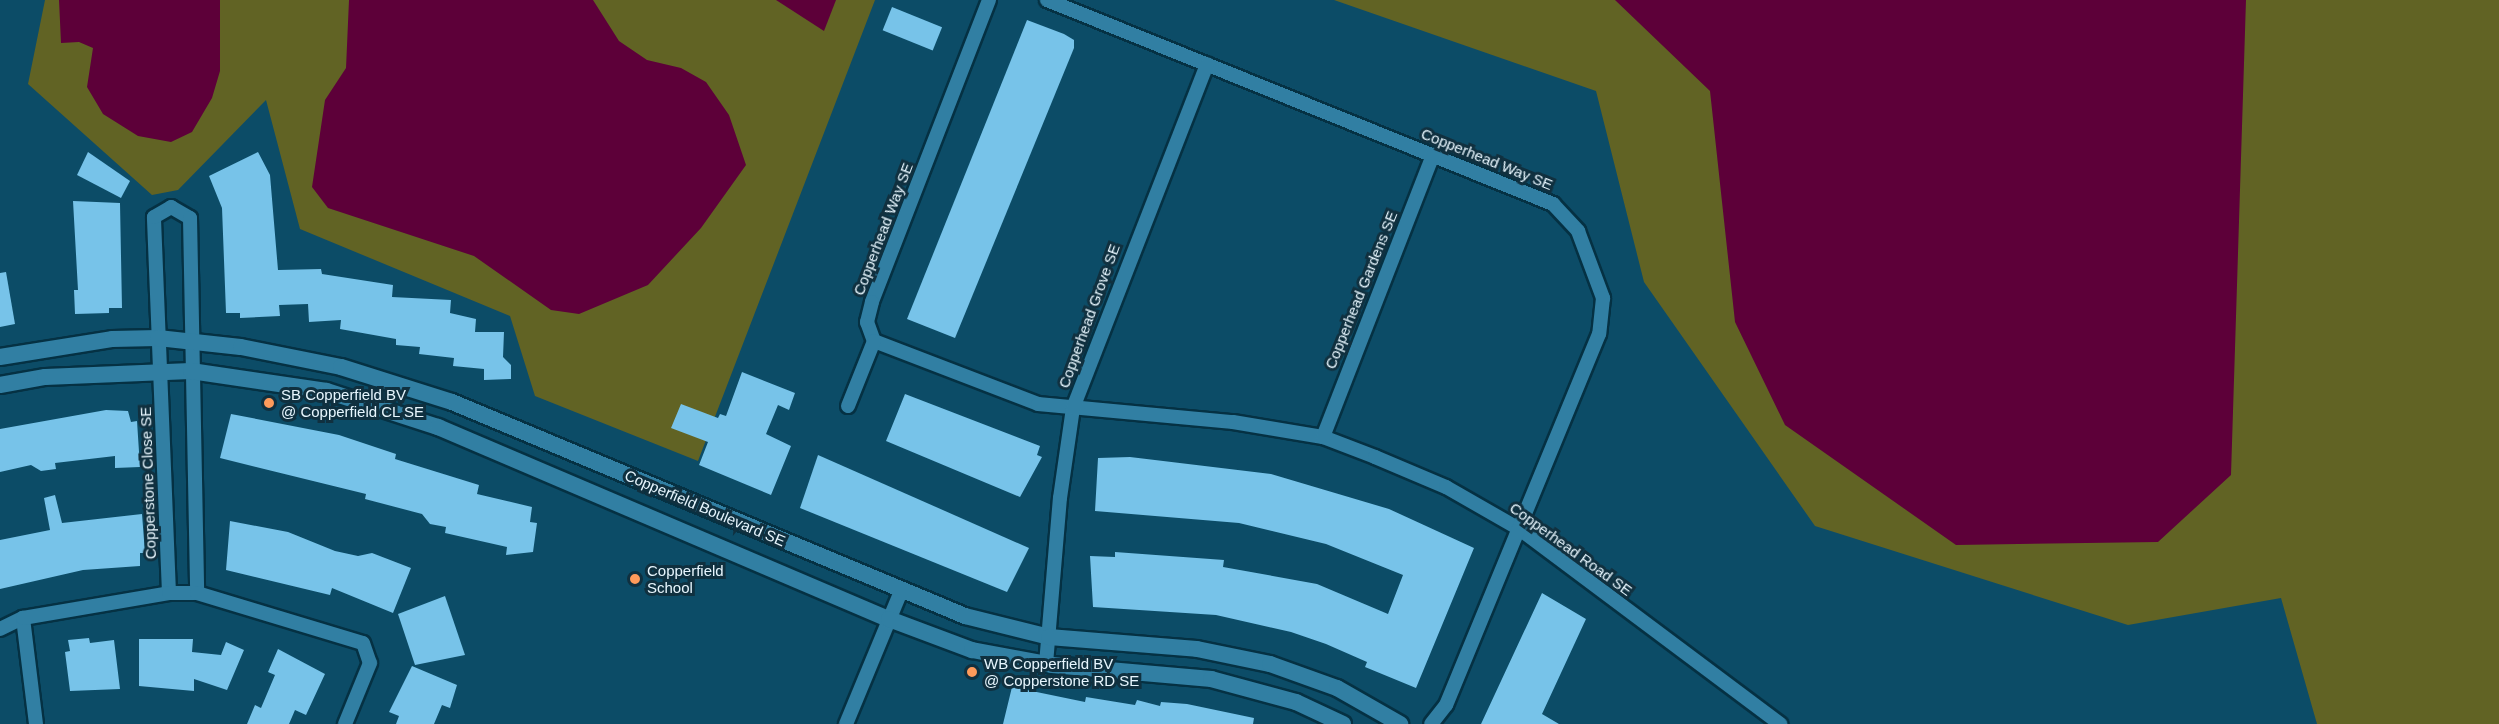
<!DOCTYPE html>
<style>
body{margin:0}
#map{position:relative;width:2499px;height:724px;overflow:hidden;background:#0c4c67;font-family:Arial,sans-serif}
div>[style]{position:absolute}
[style*='--x']{left:calc(var(--x)*1px);top:calc(var(--y)*1px);width:calc(var(--w)*1px);rotate:calc(var(--a)*1deg)}
.green>*{inset:0;background:#616324}
.water>*{inset:0;background:#5d0039}
.building>*{inset:0;background:#77c3e9;transform-origin:0 0}
.roads{filter:drop-shadow(2px 0 #053143) drop-shadow(-2px 0 #053143) drop-shadow(0 2px #053143) drop-shadow(0 -2px #053143)}
.minor>*{height:14px;margin:-7px;padding:0 7px;transform-origin:7px;border-radius:7px;background:#317fa3}
.tertiary>*{height:16px;margin:-8px;padding:0 8px;transform-origin:8px;border-radius:8px;background:#317fa3}
.dots>*{width:16px;height:16px;translate:-50% -50%;box-sizing:border-box;border:3px solid #10303f;border-radius:50%}
span{translate:-50% -50%;white-space:nowrap;text-align:center;line-height:1.15;-webkit-text-stroke:6px #10303f;paint-order:stroke}
.street-label{font-size:15px;color:#e7f6fe}
.poi-label{font-size:15px;color:#e7f6fe}
.left{translate:0 -50%;text-align:left}
</style>
<div id="map">
<div class="green">
<i style="clip-path:polygon(45px 0,875px 0,698px 461px,535px 396px,510px 316px,300px 229px,266px 100px,178px 190px,152px 195px,28px 84px)"></i>
<i style="clip-path:polygon(1334px 0,2499px 0,2499px 724px,2317px 724px,2281px 598px,2128px 625px,1815px 526px,1644px 282px,1596px 91px)"></i>
</div>
<div class="water">
<i style="clip-path:polygon(59px 0,220px 0,220px 71px,212px 98px,192px 132px,171px 142px,138px 136px,103px 114px,87px 87px,93px 48px,79px 42px,61px 43px)"></i>
<i style="clip-path:polygon(349px 0,593px 0,619px 41px,647px 60px,681px 68px,706px 82px,729px 115px,746px 165px,701px 228px,648px 285px,579px 314px,551px 310px,474px 256px,328px 208px,312px 187px,325px 100px,346px 68px)"></i>
<i style="clip-path:polygon(776px 0,836px 0,824px 31px)"></i>
<i style="clip-path:polygon(1615px 0,2246px 0,2231px 475px,2158px 542px,1956px 545px,1785px 425px,1735px 322px,1710px 91px)"></i>
</div>
<div class="building">
<i style="left:892px;top:7px;width:54px;height:25px;rotate:22deg"></i>
<i style="clip-path:polygon(1027px 20px,1064px 34px,1074px 40px,1074px 48px,955px 338px,907px 319px)"></i>
<i style="clip-path:polygon(88px 152px,130px 181px,121px 198px,77px 175px)"></i>
<i style="clip-path:polygon(258px 152px,270px 175px,278px 270px,321px 269px,322px 274px,393px 285px,392px 297px,451px 300px,450px 313px,476px 319px,475px 332px,504px 332px,503px 357px,511px 365px,511px 379px,484px 380px,484px 369px,453px 366px,454px 358px,419px 354px,420px 347px,396px 345px,396px 339px,340px 329px,341px 320px,309px 322px,308px 304px,279px 305px,280px 316px,240px 318px,240px 313px,226px 313px,222px 208px,209px 176px)"></i>
<i style="clip-path:polygon(73px 201px,120px 203px,122px 308px,109px 308px,109px 313px,75px 314px,74px 290px,78px 290px)"></i>
<i style="clip-path:polygon(6px 272px,15px 324px,0 327px,0 273px)"></i>
<i style="clip-path:polygon(742px 372px,795px 393px,789px 410px,778px 405px,766px 434px,791px 446px,771px 495px,699px 465px,708px 442px,671px 428px,681px 404px,718px 418px,720px 414px,726px 416px)"></i>
<i style="clip-path:polygon(905px 394px,1040px 446px,1037px 455px,1042px 457px,1020px 497px,886px 441px)"></i>
<i style="clip-path:polygon(106px 410px,128px 411px,131px 422px,137px 421px,140px 467px,115px 468px,115px 456px,55px 463px,56px 469px,41px 471px,31px 465px,0 472px,0 429px)"></i>
<i style="clip-path:polygon(231px 414px,339px 435px,396px 454px,395px 459px,479px 485px,477px 494px,532px 507px,530px 522px,537px 523px,533px 552px,506px 555px,507px 547px,445px 533px,446px 527px,430px 524px,422px 514px,365px 499px,366px 494px,220px 458px)"></i>
<i style="clip-path:polygon(818px 455px,1029px 548px,1007px 592px,800px 508px)"></i>
<i style="clip-path:polygon(1130px 457px,1271px 474px,1389px 509px,1474px 548px,1416px 688px,1365px 667px,1367px 662px,1326px 644px,1291px 632px,1216px 615px,1093px 607px,1090px 556px,1115px 557px,1115px 552px,1224px 560px,1223px 567px,1317px 584px,1388px 614px,1403px 575px,1326px 544px,1239px 523px,1095px 511px,1098px 458px)"></i>
<i style="clip-path:polygon(55px 495px,62px 523px,142px 514px,145px 553px,140px 553px,140px 566px,83px 570px,0 589px,0 540px,50px 530px,44px 498px)"></i>
<i style="clip-path:polygon(230px 521px,288px 532px,335px 551px,358px 556px,372px 553px,411px 568px,393px 613px,332px 588px,330px 595px,226px 570px)"></i>
<i style="clip-path:polygon(1542px 593px,1586px 619px,1542px 714px,1559px 724px,1481px 724px)"></i>
<i style="clip-path:polygon(445px 596px,465px 655px,415px 665px,398px 614px)"></i>
<i style="clip-path:polygon(89px 638px,90px 643px,114px 640px,120px 689px,70px 691px,65px 652px,70px 651px,68px 640px)"></i>
<i style="clip-path:polygon(139px 639px,193px 639px,192px 652px,221px 655px,226px 642px,244px 650px,227px 690px,194px 679px,194px 691px,139px 686px)"></i>
<i style="clip-path:polygon(278px 649px,325px 674px,306px 715px,295px 710px,289px 724px,247px 724px,255px 705px,261px 708px,275px 675px,268px 672px)"></i>
<i style="clip-path:polygon(412px 666px,457px 685px,450px 708px,442px 705px,434px 724px,396px 724px,399px 716px,389px 712px)"></i>
<i style="clip-path:polygon(1012px 687px,1085px 702px,1086px 697px,1135px 705px,1137px 700px,1160px 706px,1161px 702px,1187px 704px,1254px 718px,1253px 724px,1003px 724px)"></i>
</div>
<div class="roads">
<div class="minor">
<i style="--x:989;--y:0;--w:324;--a:111.2"></i>
<i style="--x:872;--y:302;--w:21;--a:104"></i>
<i style="--x:867;--y:322;--w:20;--a:70"></i>
<i style="--x:874;--y:341;--w:176;--a:21"></i>
<i style="--x:1038;--y:404;--w:196;--a:5.3"></i>
<i style="--x:1233;--y:422;--w:91;--a:9.5"></i>
<i style="--x:1323;--y:437;--w:56;--a:21"></i>
<i style="--x:1375;--y:457;--w:77;--a:22.9"></i>
<i style="--x:1446;--y:487;--w:86;--a:29.8"></i>
<i style="--x:1521;--y:530;--w:324;--a:36.8"></i>
<i style="--x:1047;--y:0;--w:546;--a:21.96"></i>
<i style="--x:1553;--y:204;--w:37;--a:47"></i>
<i style="--x:1578;--y:231;--w:72;--a:69.5"></i>
<i style="--x:1603;--y:298;--w:36;--a:96"></i>
<i style="--x:1599;--y:334;--w:401;--a:112.4"></i>
<i style="--x:1446;--y:705;--w:24;--a:128"></i>
<i style="--x:848;--y:406;--w:70;--a:-68.2"></i>
<i style="--x:1323;--y:437;--w:303;--a:-68.7"></i>
<i style="--x:169;--y:593;--w:376;--a:-92.3"></i>
<i style="--x:154;--y:217;--w:20;--a:-30"></i>
<i style="--x:171;--y:207;--w:22;--a:30"></i>
<i style="--x:190;--y:218;--w:375;--a:88.9"></i>
<i style="--x:0;--y:629;--w:25;--a:-26"></i>
<i style="--x:1046;--y:664;--w:167;--a:-85.2"></i>
<i style="--x:1060;--y:498;--w:91;--a:-81.8"></i>
<i style="--x:1073;--y:408;--w:369;--a:-68.7"></i>
<i style="--x:36;--y:724;--w:107;--a:-97"></i>
<i style="--x:23;--y:618;--w:148;--a:-9.7"></i>
<i style="--x:169;--y:593;--w:28;--a:0"></i>
<i style="--x:197;--y:593;--w:173;--a:16.8"></i>
<i style="--x:363;--y:643;--w:21;--a:71"></i>
<i style="--x:370;--y:663;--w:66;--a:112.3"></i>
<i style="--x:846;--y:724;--w:144;--a:-67.5"></i>
</div>
<div class="tertiary">
<i style="--x:0;--y:357;--w:113;--a:-9.1"></i>
<i style="--x:112;--y:339;--w:46;--a:-1.2"></i>
<i style="--x:158;--y:338;--w:83;--a:6.2"></i>
<i style="--x:241;--y:347;--w:102;--a:11.3"></i>
<i style="--x:341;--y:367;--w:116;--a:17.5"></i>
<i style="--x:452;--y:402;--w:556;--a:22.64"></i>
<i style="--x:965;--y:616;--w:87;--a:14"></i>
<i style="--x:1049;--y:637;--w:148;--a:4.6"></i>
<i style="--x:1197;--y:649;--w:75;--a:11.6"></i>
<i style="--x:1270;--y:664;--w:71;--a:19.7"></i>
<i style="--x:1337;--y:688;--w:73;--a:29.7"></i>
<i style="--x:0;--y:385;--w:46;--a:-10.1"></i>
<i style="--x:45;--y:377;--w:146;--a:-2.4"></i>
<i style="--x:191;--y:371;--w:137;--a:8.4"></i>
<i style="--x:327;--y:391;--w:117;--a:18"></i>
<i style="--x:438;--y:427;--w:490;--a:23.1"></i>
<i style="--x:889;--y:619;--w:89;--a:20.5"></i>
<i style="--x:972;--y:650;--w:81;--a:10.6"></i>
<i style="--x:1052;--y:665;--w:160;--a:5"></i>
<i style="--x:1211;--y:679;--w:88;--a:15.1"></i>
<i style="--x:1296;--y:702;--w:52;--a:25.1"></i>
</div>
</div>
<div class="dots">
<i style="left:269px;top:403px;background:#ff9b5b"></i>
<i style="left:635px;top:579px;background:#ff9b5b"></i>
<i style="left:972px;top:672px;background:#ff9b5b"></i>
</div>
<div class="street-label">
<span style="left:1487px;top:159px;rotate:22deg">Copperhead Way SE</span>
<span style="left:883px;top:229px;rotate:-69deg">Copperhead Way SE</span>
<span style="left:1361px;top:290px;rotate:-68deg">Copperhead Gardens SE</span>
<span style="left:1089px;top:316px;rotate:-70deg">Copperhead Grove SE</span>
<span style="left:148px;top:483px;rotate:-92deg">Copperstone Close SE</span>
<span style="left:705px;top:508px;rotate:23deg">Copperfield Boulevard SE</span>
<span style="left:1571px;top:549px;rotate:36deg">Copperhead Road SE</span>
</div>
<div class="poi-label">
<span class="left" style="left:281px;top:403px">SB Copperfield BV<br>@ Copperfield CL SE</span>
<span class="left" style="left:647px;top:579px">Copperfield<br>School</span>
<span class="left" style="left:984px;top:672px">WB Copperfield BV<br>@ Copperstone RD SE</span>
</div>
</div>
